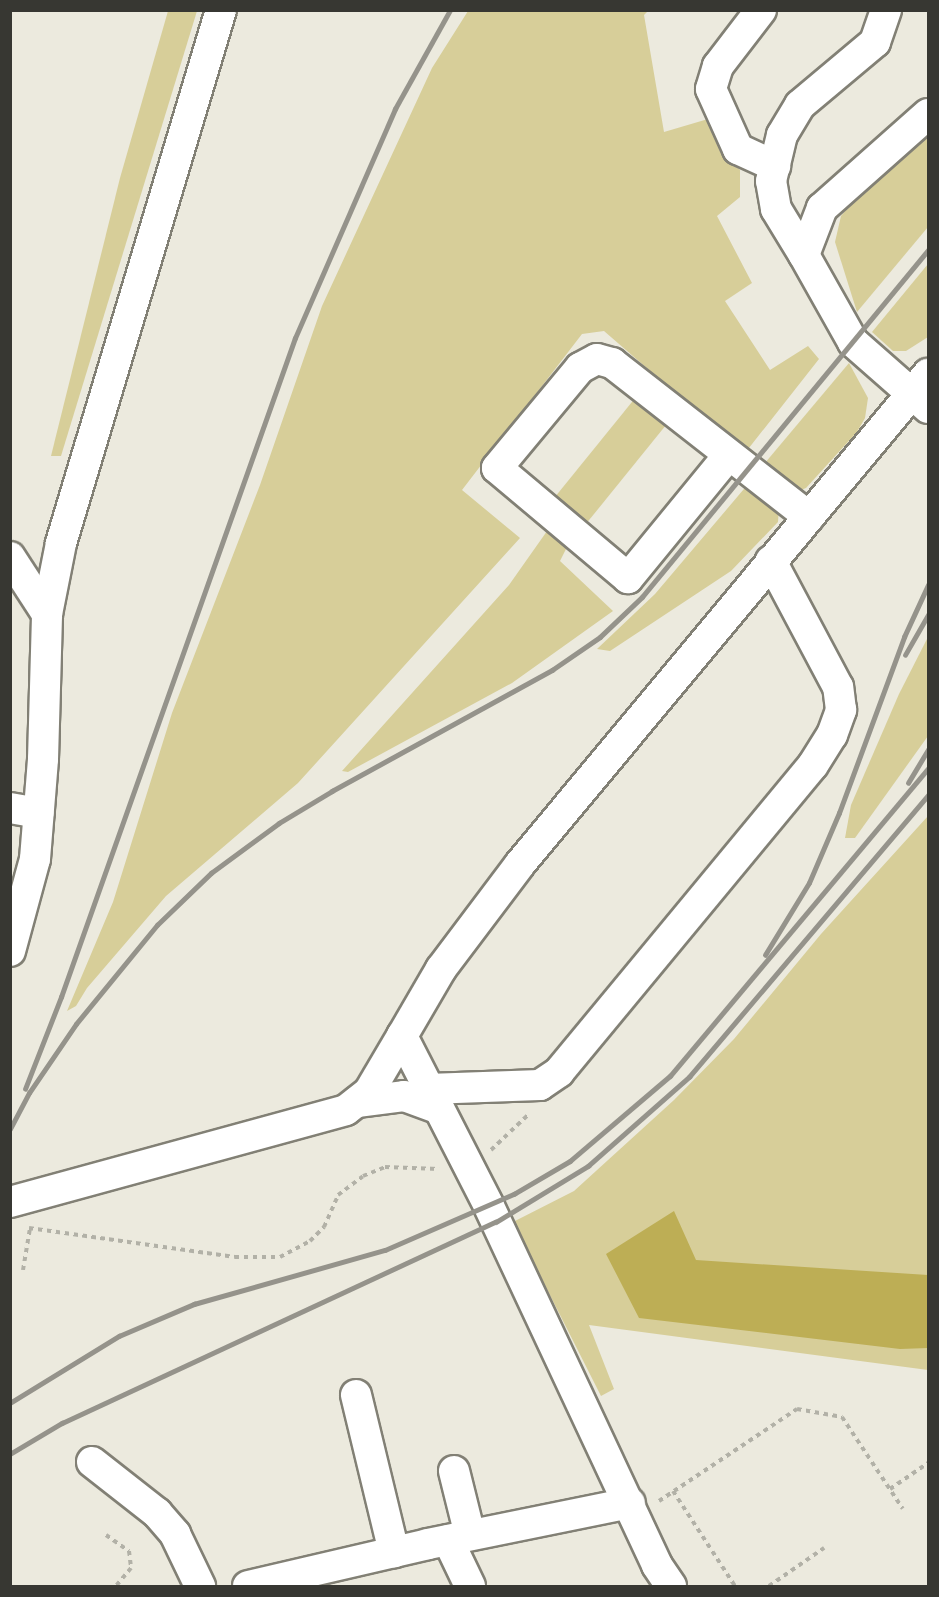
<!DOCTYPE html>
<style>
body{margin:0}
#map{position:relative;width:939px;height:1597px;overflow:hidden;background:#eceade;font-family:"Space Grotesk",sans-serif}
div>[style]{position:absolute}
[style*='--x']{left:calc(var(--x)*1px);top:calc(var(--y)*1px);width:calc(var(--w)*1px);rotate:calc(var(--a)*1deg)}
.green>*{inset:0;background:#d7ce99;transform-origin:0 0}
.forest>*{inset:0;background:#bdae55}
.path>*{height:4px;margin-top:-2px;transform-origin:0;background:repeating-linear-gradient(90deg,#b2b1a7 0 4.5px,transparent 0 9px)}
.roads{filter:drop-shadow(2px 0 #828075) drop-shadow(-2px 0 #828075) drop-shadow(0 2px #828075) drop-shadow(0 -2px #828075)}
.minor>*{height:30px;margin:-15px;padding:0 15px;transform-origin:15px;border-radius:15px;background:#fff}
.rail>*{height:4.5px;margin:-2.25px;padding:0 2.25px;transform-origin:2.25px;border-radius:2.25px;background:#95938b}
span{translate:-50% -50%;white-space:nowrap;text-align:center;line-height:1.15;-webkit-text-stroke:6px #f9f7eb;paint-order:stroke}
.frame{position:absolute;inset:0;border:12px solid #373732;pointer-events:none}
</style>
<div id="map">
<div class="green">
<i style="clip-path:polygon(168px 11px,197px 11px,61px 456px,51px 456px,120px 178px)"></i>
<i style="clip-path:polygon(468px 11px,648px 11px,644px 15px,664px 132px,708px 119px,729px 158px,740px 170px,740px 197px,717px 216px,752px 283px,725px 301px,770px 370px,808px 346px,819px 359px,745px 453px,604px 331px,582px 334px,462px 490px,520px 538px,298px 783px,166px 896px,87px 988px,76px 1006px,67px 1011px,113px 902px,172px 713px,260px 485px,322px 306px,432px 68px)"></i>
<i style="clip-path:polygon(928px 133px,928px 227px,857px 312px,835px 242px,841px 216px,861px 192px)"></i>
<i style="clip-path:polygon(928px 264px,928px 337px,906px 351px,893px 351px,872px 332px)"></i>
<i style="clip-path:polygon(849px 363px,868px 398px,865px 418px,857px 432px,806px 488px,796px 492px,759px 470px)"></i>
<i style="left:636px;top:397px;width:41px;height:131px;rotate:39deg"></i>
<i style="clip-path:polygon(749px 483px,779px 507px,778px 522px,731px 571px,610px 651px,597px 649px,655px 594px)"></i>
<i style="clip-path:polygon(552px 524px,571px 539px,560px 561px,613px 611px,512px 683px,348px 772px,342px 771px,509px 585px)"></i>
<i style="clip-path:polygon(928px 637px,928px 736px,855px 838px,845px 838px,851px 805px,899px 694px)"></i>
<i style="clip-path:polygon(928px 816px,928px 1370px,589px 1325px,614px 1389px,601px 1396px,513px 1222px,574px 1191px,674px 1100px,734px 1039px,821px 934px)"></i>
</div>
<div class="forest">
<i style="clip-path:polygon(674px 1211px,696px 1260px,928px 1275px,928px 1348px,900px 1349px,639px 1318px,606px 1254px)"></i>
</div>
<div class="path">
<i style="--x:491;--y:1150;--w:52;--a:-43.5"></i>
<i style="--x:29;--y:1228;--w:208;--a:8"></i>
<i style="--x:235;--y:1257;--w:45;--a:0"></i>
<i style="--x:280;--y:1257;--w:34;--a:-28"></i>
<i style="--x:310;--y:1241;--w:20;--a:-45"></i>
<i style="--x:324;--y:1227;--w:35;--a:-66"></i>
<i style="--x:338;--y:1195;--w:31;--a:-37"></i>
<i style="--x:363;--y:1176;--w:24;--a:-22"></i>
<i style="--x:385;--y:1167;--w:54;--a:2.1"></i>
<i style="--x:23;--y:1270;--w:43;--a:-80.5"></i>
<i style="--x:890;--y:1489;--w:46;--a:-34.4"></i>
<i style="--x:673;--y:1491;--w:113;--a:56.9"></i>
<i style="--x:659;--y:1501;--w:166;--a:-33.7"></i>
<i style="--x:797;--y:1409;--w:46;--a:10.1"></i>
<i style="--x:842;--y:1417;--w:110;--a:56.5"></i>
<i style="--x:106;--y:1535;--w:28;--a:35"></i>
<i style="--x:129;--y:1551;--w:17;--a:83"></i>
<i style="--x:131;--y:1568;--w:23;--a:130"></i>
<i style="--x:769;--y:1586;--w:67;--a:-34.6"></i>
</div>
<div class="roads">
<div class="minor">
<i style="--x:761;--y:10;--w:71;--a:127.5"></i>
<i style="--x:718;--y:66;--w:24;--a:107"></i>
<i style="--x:711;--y:89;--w:66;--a:65.8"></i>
<i style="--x:738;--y:149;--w:41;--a:24.7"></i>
<i style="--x:928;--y:114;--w:142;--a:138.4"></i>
<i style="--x:822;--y:208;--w:50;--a:111"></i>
<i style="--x:804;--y:255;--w:100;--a:60.6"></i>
<i style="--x:853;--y:342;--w:100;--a:41.3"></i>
<i style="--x:804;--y:255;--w:54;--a:-121.3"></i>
<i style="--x:776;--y:209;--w:28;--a:-100"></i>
<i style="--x:771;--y:181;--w:47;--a:-76.6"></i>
<i style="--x:782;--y:135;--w:35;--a:-59"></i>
<i style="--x:800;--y:105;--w:98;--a:-40"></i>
<i style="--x:875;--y:42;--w:34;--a:-71"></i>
<i style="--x:728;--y:456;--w:158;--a:129.3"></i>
<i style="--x:628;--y:578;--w:171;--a:-140"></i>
<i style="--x:497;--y:468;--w:130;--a:-50.3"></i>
<i style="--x:580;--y:368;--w:19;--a:-28"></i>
<i style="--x:597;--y:359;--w:16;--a:15"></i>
<i style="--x:612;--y:363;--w:250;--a:38"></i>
<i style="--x:10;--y:557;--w:68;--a:57"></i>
<i style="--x:10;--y:808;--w:29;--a:10"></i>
<i style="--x:10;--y:951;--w:95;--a:-74.8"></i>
<i style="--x:35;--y:859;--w:100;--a:-85.4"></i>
<i style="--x:43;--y:759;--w:145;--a:-88.4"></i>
<i style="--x:47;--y:614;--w:72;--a:-78.8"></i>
<i style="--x:61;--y:543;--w:556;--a:-73.29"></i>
<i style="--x:428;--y:1089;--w:112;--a:-2"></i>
<i style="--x:540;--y:1085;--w:23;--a:-34"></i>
<i style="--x:559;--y:1072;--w:398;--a:-50.4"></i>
<i style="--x:813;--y:765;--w:36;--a:-58"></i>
<i style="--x:832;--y:735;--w:27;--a:-70"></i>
<i style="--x:841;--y:710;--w:23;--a:-97"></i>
<i style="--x:838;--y:687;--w:143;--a:-118"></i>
<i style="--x:357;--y:1102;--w:47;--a:-7.3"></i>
<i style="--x:404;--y:1096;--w:37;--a:20"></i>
<i style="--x:10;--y:1202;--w:348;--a:-15.3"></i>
<i style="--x:346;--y:1110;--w:29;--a:-38"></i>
<i style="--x:369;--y:1092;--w:65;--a:-59.5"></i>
<i style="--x:356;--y:1395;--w:162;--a:76.4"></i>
<i style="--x:92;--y:1462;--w:83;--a:38.1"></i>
<i style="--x:157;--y:1513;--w:28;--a:49"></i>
<i style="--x:175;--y:1534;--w:58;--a:64.3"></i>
<i style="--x:454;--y:1471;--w:66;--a:76"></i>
<i style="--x:448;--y:1540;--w:51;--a:64.4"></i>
<i style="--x:248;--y:1586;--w:185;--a:-13.1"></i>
<i style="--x:428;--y:1544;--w:206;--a:-11.5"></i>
<i style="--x:671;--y:1586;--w:25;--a:-124"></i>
<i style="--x:657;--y:1565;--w:396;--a:-115.1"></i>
<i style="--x:489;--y:1206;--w:191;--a:-117.1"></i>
<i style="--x:402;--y:1036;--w:78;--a:-59.8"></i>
<i style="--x:441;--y:969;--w:131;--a:-53"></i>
<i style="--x:520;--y:864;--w:638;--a:-50.22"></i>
</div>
</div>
<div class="rail">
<i style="--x:905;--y:655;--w:46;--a:-60.1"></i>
<i style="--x:908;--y:783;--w:39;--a:-59"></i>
<i style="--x:765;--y:955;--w:84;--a:-58.6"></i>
<i style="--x:809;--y:883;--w:76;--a:-66.8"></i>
<i style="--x:839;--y:813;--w:188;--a:-69.7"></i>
<i style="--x:904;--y:637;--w:57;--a:-65.2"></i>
<i style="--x:25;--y:1089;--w:99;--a:-68.6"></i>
<i style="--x:61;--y:997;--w:699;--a:-70.45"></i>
<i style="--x:295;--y:338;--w:250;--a:-66.4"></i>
<i style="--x:395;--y:109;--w:113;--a:-60.9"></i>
<i style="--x:10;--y:1129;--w:41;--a:-62.2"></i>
<i style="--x:29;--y:1093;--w:83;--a:-55.7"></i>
<i style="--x:76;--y:1024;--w:128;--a:-50.7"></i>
<i style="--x:157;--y:925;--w:75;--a:-43.9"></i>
<i style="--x:211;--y:873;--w:84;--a:-36.3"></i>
<i style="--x:279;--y:823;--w:62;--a:-31.1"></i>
<i style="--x:332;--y:791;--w:251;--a:-28.8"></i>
<i style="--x:552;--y:670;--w:58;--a:-34.5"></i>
<i style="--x:600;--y:637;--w:58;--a:-43.6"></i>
<i style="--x:642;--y:597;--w:450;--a:-50.5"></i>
<i style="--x:10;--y:1403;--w:128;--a:-31.6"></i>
<i style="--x:119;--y:1336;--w:82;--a:-23.1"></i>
<i style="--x:194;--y:1304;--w:198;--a:-15.8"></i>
<i style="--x:385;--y:1250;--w:141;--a:-23.5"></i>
<i style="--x:514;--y:1194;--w:65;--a:-30.5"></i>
<i style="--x:570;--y:1161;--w:131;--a:-40.4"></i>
<i style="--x:670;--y:1076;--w:401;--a:-50"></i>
<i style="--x:10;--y:1454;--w:61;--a:-30.8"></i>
<i style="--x:62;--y:1423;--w:478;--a:-24.9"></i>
<i style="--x:496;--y:1222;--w:108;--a:-31.3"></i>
<i style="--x:588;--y:1166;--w:135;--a:-41.4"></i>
<i style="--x:689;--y:1077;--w:370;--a:-49.7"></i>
</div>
<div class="frame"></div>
</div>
